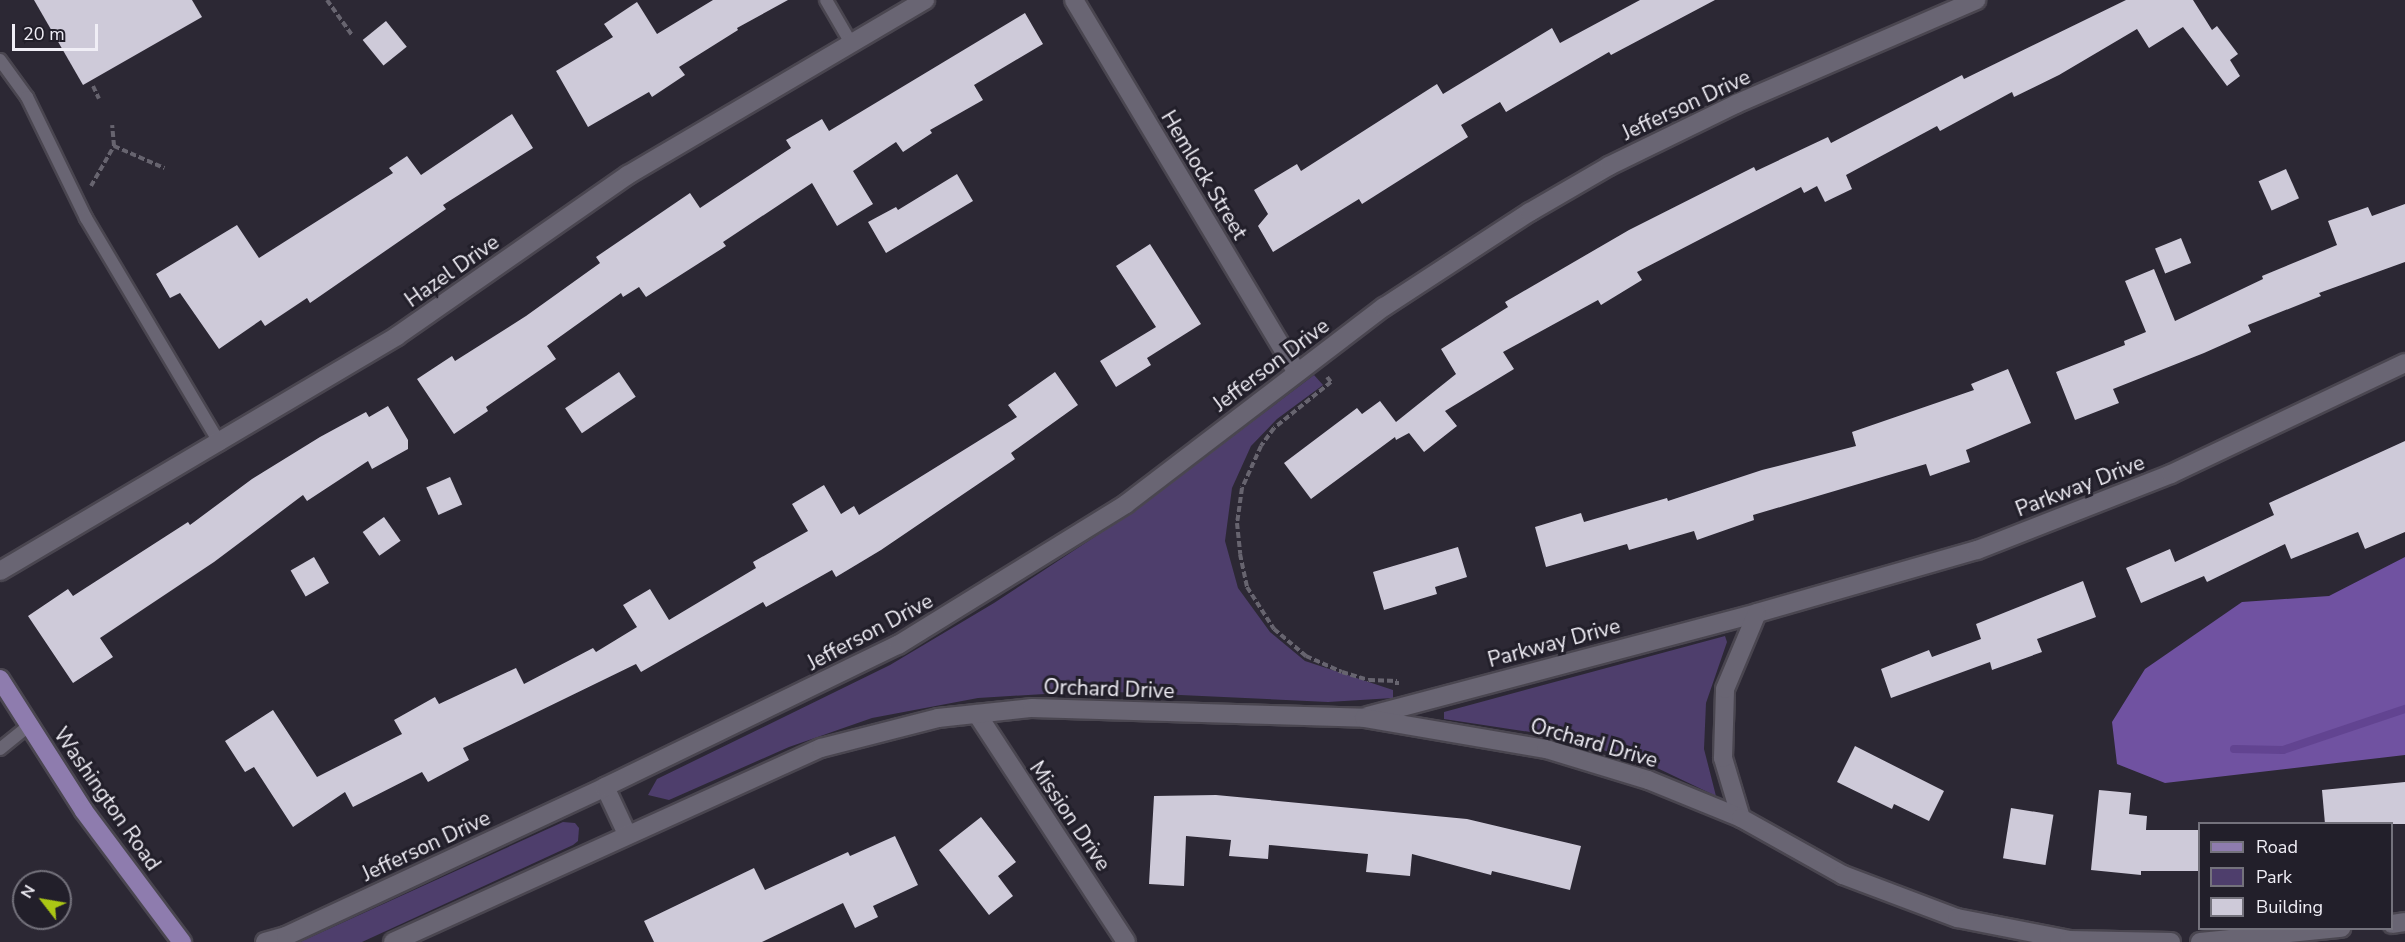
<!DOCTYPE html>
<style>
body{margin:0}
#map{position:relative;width:2405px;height:942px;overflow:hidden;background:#2c2834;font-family:"Nunito Sans",sans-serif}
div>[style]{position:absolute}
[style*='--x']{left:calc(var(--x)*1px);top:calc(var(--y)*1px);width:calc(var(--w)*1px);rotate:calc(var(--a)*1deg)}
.green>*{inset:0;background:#4e3e6c}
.forest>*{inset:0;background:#7052a1}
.stream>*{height:8px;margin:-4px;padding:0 4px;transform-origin:4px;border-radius:4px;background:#624491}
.building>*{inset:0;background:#cecad9;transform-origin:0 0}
.path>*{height:4px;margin-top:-2px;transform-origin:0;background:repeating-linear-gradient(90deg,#67646f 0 6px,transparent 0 9px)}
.roads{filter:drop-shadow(2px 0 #4a4650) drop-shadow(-2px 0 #4a4650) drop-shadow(0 2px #4a4650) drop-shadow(0 -2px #4a4650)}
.service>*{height:12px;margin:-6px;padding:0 6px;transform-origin:6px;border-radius:6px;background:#696573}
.minor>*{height:18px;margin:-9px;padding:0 9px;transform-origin:9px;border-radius:9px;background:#696573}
.primary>*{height:18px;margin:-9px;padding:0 9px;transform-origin:9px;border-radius:9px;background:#8e7cae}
span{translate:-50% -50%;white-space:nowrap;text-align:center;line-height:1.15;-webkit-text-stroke:6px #221f2a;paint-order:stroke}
.street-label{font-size:21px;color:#f0eef6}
.legend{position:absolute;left:2198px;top:822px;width:195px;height:108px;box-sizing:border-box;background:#221f2a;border:2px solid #74727c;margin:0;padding:8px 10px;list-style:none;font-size:18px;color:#f0eef6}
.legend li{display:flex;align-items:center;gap:12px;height:30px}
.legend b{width:30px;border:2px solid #74727c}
.north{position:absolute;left:12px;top:870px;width:60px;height:60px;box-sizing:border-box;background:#221f2a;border:2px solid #74727c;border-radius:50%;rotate:301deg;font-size:16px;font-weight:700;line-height:24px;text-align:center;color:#f0eef6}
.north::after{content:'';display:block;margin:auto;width:21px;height:27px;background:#abc615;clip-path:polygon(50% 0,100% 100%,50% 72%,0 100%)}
.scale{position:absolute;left:12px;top:24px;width:86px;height:27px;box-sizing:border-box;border:3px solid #f0eef6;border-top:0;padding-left:8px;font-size:18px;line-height:21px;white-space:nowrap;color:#f0eef6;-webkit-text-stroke:4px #221f2a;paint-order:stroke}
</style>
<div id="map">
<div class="green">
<i style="clip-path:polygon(1314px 375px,1323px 385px,1277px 419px,1251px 446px,1232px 488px,1225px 541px,1238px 588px,1270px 632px,1305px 661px,1393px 690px,1393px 698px,1328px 702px,1094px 691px,978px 698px,872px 718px,789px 747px,669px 800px,648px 795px,657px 779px,890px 665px,994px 603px,1131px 513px)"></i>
<i style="clip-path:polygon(1725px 636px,1727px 642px,1706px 703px,1704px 749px,1716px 796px,1655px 767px,1563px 737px,1444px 719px,1444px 712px)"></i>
<i style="clip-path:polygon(563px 822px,575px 823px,579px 828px,578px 841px,573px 845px,362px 942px,300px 942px)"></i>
</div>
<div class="forest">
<i style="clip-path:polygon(2405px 557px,2405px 755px,2165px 783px,2117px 764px,2112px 722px,2145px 669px,2242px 602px,2329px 596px)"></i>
</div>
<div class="stream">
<i style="--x:2234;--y:749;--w:49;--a:1.2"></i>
<i style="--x:2283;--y:750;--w:129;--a:-18.6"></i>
</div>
<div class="building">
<i style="clip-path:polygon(34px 0,192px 0,202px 17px,83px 85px)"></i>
<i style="clip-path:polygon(713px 0,788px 0,737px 28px,738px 30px,679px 67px,685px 75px,652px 97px,649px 92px,588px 127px,556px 71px,613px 37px,604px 24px,637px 2px,657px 34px)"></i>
<i style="clip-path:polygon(1640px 0,1715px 0,1611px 55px,1609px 52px,1506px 112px,1500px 102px,1461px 125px,1468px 137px,1362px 204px,1359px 199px,1273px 252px,1258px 226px,1268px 214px,1254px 190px,1297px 164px,1301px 171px,1437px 84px,1443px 94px,1552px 28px,1560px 43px)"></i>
<i style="clip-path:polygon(2126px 0,2193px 0,2212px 30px,2217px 26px,2238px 54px,2230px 60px,2240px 76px,2227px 86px,2183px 27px,2149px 48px,2137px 29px,2059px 75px,2014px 97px,2012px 92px,1940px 131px,1937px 126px,1846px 175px,1852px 189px,1825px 202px,1817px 186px,1804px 193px,1801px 187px,1637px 272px,1642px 280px,1601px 305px,1598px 300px,1503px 352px,1514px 369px,1445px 411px,1457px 426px,1424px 452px,1409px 433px,1396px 440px,1395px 437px,1311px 499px,1284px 463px,1357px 408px,1362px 414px,1380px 401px,1396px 422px,1456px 374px,1441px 349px,1508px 307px,1505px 302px,1629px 230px,1754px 167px,1756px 171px,1828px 137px,1831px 143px,1962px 75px,1964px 79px)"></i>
<i style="clip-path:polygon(1025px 13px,1043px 44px,974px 85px,983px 100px,930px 130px,932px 133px,903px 152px,896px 142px,853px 171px,873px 204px,837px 226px,812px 183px,723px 242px,726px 246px,646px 297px,639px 287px,623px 297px,621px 293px,547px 346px,556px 359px,486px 407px,488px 411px,454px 434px,417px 379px,452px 356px,455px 361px,526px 316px,600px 263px,596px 257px,690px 193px,700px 208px,791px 148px,786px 140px,822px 119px,829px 131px)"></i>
<i style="left:386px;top:21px;width:33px;height:30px;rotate:51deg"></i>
<i style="clip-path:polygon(512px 114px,533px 148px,443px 205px,446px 209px,310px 303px,307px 298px,265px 326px,261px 320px,219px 349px,180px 293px,170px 298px,156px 274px,237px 225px,259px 258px,393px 173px,389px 168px,407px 156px,421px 175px)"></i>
<i style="left:2286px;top:169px;width:32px;height:30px;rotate:66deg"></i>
<i style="clip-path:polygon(957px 174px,973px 201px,886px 253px,868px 222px,896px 207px,898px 210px)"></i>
<i style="clip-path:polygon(2405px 204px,2405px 262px,2319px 293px,2321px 296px,2248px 325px,2251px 332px,2204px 353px,2113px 389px,2119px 403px,2075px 420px,2056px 372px,2125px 345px,2124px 341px,2146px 332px,2125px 281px,2154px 269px,2175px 321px,2263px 279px,2262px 276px,2337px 245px,2328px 221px,2368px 207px,2372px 216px)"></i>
<i style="left:2181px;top:238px;width:27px;height:28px;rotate:68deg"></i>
<i style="clip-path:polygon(1150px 244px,1201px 324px,1147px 358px,1151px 365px,1116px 387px,1100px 361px,1156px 327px,1116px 266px)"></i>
<i style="clip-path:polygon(2008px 369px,2031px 423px,1966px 450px,1970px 462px,1930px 476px,1926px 464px,1753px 515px,1754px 520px,1697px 540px,1694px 531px,1629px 550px,1627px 544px,1546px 567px,1535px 527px,1581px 513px,1584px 522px,1667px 498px,1668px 501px,1762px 470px,1856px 446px,1852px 432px,1974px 390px,1971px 384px)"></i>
<i style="left:619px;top:372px;width:30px;height:65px;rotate:56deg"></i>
<i style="clip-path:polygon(1055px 372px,1078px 405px,1011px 453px,1015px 459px,881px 550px,836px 577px,832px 570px,766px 607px,763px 602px,641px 672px,636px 664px,463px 748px,469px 760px,428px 782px,422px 772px,353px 807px,345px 792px,293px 827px,254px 767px,245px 772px,225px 741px,273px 710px,317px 777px,402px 734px,394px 720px,435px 697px,439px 704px,516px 668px,524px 684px,593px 648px,596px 652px,637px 627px,623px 605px,650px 589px,669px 620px,756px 568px,753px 562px,808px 531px,792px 504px,824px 485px,841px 514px,854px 506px,859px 515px,1017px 417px,1008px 405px)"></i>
<i style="clip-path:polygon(388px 406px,408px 440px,408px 449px,372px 469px,368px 461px,307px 501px,303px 495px,214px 562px,100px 638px,113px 657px,73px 683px,28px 616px,68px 589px,73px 596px,188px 522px,190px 525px,252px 479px,320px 437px,366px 412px,369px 417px)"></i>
<i style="clip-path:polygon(2405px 441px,2405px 532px,2365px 549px,2358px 532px,2291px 559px,2285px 544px,2207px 582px,2204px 576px,2141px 603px,2126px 568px,2170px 549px,2175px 562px,2274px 515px,2269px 503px)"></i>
<i style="left:450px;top:477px;width:30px;height:26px;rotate:66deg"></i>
<i style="left:384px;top:517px;width:29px;height:26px;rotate:55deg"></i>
<i style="clip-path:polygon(1458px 547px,1467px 577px,1435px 587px,1437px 594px,1384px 610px,1373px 572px)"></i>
<i style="left:314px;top:557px;width:30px;height:27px;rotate:60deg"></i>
<i style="clip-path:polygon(2083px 581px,2096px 617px,2037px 639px,2042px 652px,1992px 670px,1990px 662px,1891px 698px,1881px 669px,1929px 650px,1932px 657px,1981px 639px,1976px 624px)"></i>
<i style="clip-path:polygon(1855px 746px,1944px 791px,1929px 821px,1894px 804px,1892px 809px,1837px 782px)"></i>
<i style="clip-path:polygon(2405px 782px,2405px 824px,2325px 824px,2322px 790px)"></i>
<i style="clip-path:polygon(2099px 790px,2131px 793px,2129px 814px,2147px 816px,2146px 830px,2199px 830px,2199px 871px,2141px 871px,2141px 875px,2091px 870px)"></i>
<i style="clip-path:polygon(1216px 795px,1467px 819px,1581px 846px,1570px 890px,1492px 871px,1491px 875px,1412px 854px,1410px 876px,1366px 872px,1368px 854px,1269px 845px,1268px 859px,1229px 856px,1231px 840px,1186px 836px,1184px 886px,1149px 884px,1154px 796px)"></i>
<i style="left:2011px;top:808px;width:43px;height:51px;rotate:9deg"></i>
<i style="clip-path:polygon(981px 817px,1016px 862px,998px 876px,1013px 896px,989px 915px,939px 850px)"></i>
<i style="clip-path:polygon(895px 836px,918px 885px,873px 906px,878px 917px,855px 928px,843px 903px,762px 942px,654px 942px,644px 921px,754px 868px,765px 890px,848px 852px,850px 856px)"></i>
</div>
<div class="path">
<i style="--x:327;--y:0;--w:43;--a:54.5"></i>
<i style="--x:93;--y:86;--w:14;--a:65"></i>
<i style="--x:114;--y:146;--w:55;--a:23.7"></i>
<i style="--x:91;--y:186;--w:46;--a:-60.1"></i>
<i style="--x:114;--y:146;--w:21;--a:-95"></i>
<i style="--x:1327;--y:377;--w:6;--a:51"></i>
<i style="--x:1331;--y:382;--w:73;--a:141.1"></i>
<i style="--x:1274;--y:428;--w:22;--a:126"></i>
<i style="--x:1261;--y:446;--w:46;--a:114.3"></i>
<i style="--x:1242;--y:488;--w:35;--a:98"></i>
<i style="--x:1237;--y:523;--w:31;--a:84"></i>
<i style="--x:1240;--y:554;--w:34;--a:78"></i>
<i style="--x:1247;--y:587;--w:50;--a:57.3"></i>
<i style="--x:1274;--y:629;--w:42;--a:40.2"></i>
<i style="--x:1306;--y:656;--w:39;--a:24"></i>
<i style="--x:1342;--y:672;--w:28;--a:17"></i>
<i style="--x:1369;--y:680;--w:28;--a:2"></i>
<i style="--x:1397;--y:681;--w:4;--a:90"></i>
</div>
<div class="roads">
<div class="service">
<i style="--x:826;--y:0;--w:50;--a:59.8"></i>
<i style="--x:0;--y:60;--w:46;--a:53.9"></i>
<i style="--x:27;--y:97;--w:135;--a:64"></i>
<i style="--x:86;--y:218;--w:263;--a:59.3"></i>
<i style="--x:0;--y:749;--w:36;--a:-39"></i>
</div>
<div class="minor">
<i style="--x:1074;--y:0;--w:434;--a:59.1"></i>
<i style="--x:0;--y:571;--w:461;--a:-30.6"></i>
<i style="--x:397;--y:336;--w:282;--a:-34.9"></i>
<i style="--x:628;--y:175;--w:345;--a:-30.5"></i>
<i style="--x:977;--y:714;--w:272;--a:56.8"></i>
<i style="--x:1368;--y:716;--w:402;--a:-14.8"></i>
<i style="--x:1757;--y:613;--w:229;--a:-16"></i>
<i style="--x:1977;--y:550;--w:208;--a:-21.4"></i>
<i style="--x:2171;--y:474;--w:259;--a:-25.4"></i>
<i style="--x:605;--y:787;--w:52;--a:64.9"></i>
<i style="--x:1741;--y:818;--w:63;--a:-106.7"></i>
<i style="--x:1723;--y:758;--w:69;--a:-88.3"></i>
<i style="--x:1725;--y:689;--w:82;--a:-67.2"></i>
<i style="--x:2392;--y:924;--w:13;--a:-9"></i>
<i style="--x:265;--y:942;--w:22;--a:-16"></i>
<i style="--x:286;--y:936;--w:352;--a:-25"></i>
<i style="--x:605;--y:787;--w:326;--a:-25.9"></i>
<i style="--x:898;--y:645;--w:268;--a:-31.7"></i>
<i style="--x:1126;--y:504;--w:325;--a:-37.4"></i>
<i style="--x:1384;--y:307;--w:174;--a:-33.1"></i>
<i style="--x:1530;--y:212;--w:91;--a:-30.2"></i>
<i style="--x:1609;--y:166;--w:141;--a:-26"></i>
<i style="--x:1736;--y:104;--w:262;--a:-23.4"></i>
<i style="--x:393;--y:942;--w:470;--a:-24.4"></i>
<i style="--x:821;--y:748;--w:121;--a:-14.4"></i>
<i style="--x:938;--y:718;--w:95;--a:-6.1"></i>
<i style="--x:1032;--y:708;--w:332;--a:1.7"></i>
<i style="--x:1364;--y:718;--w:185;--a:9.7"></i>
<i style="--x:1546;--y:749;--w:107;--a:16.9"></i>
<i style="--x:1648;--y:780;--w:100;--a:22.2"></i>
<i style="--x:1741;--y:818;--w:117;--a:29.2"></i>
<i style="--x:1843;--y:875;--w:122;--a:20.7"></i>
<i style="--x:1957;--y:918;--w:114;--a:11.1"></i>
<i style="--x:2069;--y:940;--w:102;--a:1.1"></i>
<i style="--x:2200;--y:942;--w:142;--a:-5.7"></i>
</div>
<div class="primary">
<i style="--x:0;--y:679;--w:156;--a:57.5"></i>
<i style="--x:84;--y:811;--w:164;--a:53.2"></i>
</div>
</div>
<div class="street-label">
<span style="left:1686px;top:105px;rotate:-25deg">Jefferson Drive</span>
<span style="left:1204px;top:175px;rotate:59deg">Hemlock Street</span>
<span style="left:452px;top:271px;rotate:-35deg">Hazel Drive</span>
<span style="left:1271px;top:365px;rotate:-37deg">Jefferson Drive</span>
<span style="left:2080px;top:486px;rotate:-21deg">Parkway Drive</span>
<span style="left:870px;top:632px;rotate:-28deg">Jefferson Drive</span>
<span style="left:1554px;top:643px;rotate:-15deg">Parkway Drive</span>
<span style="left:1109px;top:689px;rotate:2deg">Orchard Drive</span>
<span style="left:1594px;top:743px;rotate:16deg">Orchard Drive</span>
<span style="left:107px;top:799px;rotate:55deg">Washington Road</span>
<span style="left:1070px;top:816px;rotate:56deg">Mission Drive</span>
<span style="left:426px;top:846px;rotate:-25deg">Jefferson Drive</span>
</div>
<ul class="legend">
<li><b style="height:8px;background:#8e7cae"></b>Road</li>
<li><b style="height:16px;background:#4e3e6c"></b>Park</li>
<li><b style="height:16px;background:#cecad9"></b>Building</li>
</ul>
<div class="north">N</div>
<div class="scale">20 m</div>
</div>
